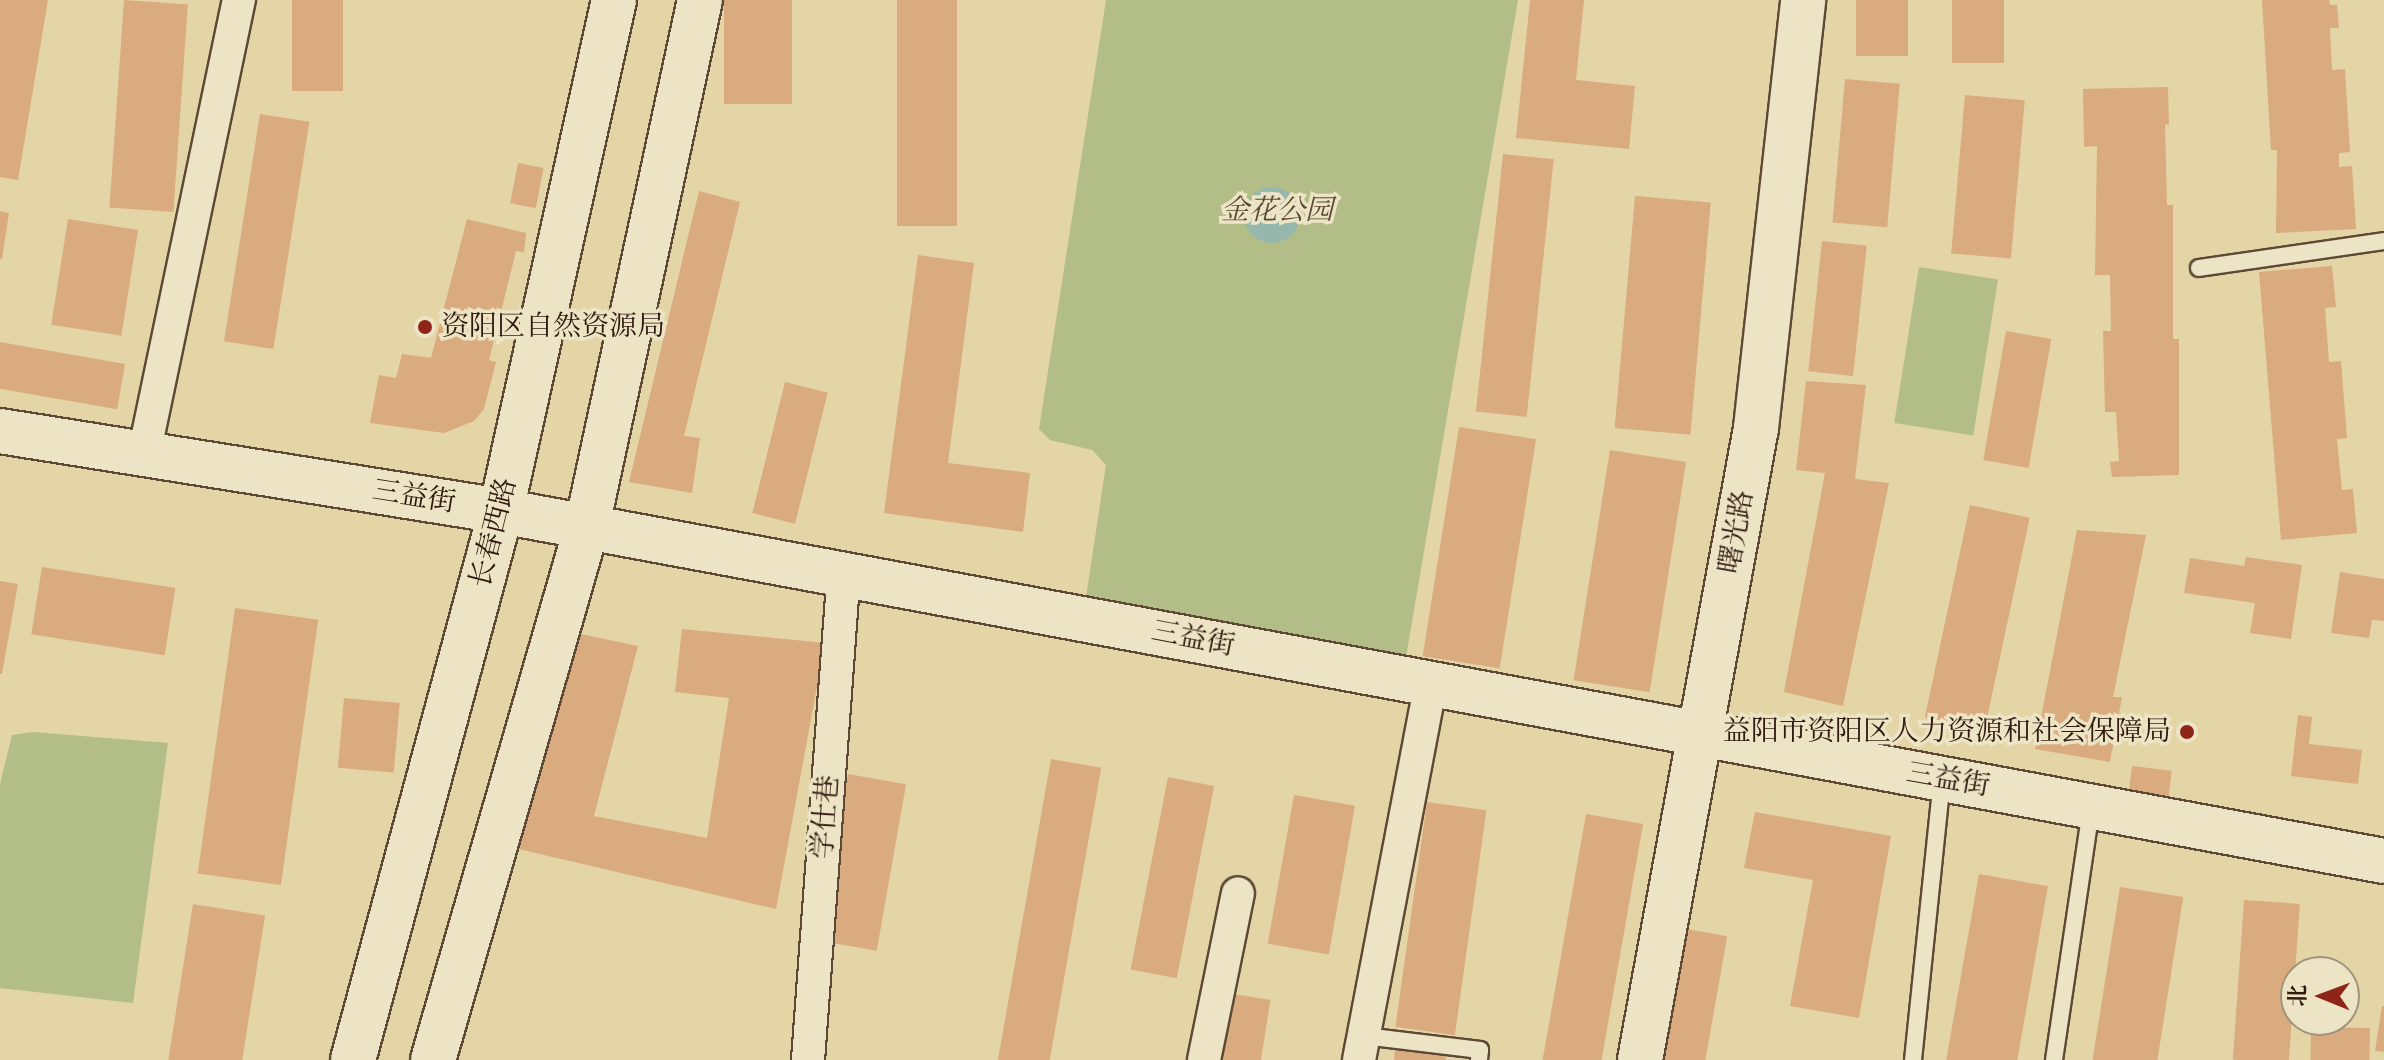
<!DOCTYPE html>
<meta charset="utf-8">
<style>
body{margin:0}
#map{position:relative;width:2384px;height:1060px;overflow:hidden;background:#e3d5a6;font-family:"IM FELL Double Pica","Noto Serif SC",serif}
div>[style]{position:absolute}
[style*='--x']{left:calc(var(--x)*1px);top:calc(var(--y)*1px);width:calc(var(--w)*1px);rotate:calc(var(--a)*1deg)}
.green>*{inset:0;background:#b2bd88;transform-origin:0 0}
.water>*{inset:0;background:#96b7ae}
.round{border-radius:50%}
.building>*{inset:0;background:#d9ab7e;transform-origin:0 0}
.roads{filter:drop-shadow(2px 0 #5d4935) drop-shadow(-2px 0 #5d4935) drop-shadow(0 2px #5d4935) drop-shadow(0 -2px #5d4935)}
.lane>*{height:16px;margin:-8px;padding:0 8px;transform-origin:8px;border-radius:8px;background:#ede4c5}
.street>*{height:32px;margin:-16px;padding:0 16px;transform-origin:16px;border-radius:16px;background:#ede4c5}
.secondary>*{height:44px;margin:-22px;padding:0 22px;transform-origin:22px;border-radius:22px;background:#ede4c5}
.dots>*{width:22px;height:22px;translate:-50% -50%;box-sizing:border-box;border:4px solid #ede4c5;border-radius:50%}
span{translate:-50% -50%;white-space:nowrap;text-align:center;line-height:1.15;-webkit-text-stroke:7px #ede4c5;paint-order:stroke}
.park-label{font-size:28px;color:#574b33;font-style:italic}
.poi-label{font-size:28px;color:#301a0f}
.left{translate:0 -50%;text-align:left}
.right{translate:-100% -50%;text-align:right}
.street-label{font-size:28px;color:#301a0f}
.north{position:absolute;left:2280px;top:956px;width:80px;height:80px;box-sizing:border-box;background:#ede4c5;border:2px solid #a1937c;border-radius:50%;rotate:271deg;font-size:22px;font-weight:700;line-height:32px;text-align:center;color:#301a0f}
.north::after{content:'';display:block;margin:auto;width:28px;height:36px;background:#8f2418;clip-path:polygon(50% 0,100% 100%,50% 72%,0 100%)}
</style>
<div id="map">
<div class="green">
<i style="clip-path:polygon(1106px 0,1518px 0,1405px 663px,1085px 604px,1106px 465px,1092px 450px,1050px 440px,1039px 429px)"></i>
<i style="left:1919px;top:267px;width:80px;height:158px;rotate:9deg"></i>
<i style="clip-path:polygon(33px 732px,168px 743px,133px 1003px,0 988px,0 784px,12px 735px)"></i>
</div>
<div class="water">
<i class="round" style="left:1244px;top:187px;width:56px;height:56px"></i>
</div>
<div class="building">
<i style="clip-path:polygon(0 0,48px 0,18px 180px,0 177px)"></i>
<i style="left:124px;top:0;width:64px;height:208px;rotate:4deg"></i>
<i style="left:292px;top:0;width:51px;height:91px"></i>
<i style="left:724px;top:0;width:68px;height:104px"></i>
<i style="left:897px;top:0;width:60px;height:226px"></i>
<i style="clip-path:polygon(1530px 0,1584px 0,1576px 80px,1635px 86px,1629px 149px,1516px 138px)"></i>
<i style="left:1856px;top:0;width:52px;height:56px"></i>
<i style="left:1952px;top:0;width:52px;height:63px"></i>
<i style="clip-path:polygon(2262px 0,2329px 0,2330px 5px,2337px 5px,2339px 28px,2330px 28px,2332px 70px,2345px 69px,2350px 152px,2339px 153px,2339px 167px,2352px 166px,2356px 229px,2276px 233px,2277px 150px,2271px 150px)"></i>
<i style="left:1845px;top:79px;width:55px;height:144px;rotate:5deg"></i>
<i style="clip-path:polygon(2168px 87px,2169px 125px,2165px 124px,2167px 205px,2173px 205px,2173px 339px,2179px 339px,2179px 475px,2112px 477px,2110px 462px,2119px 461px,2116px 412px,2105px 412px,2103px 331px,2111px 331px,2110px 275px,2095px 275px,2097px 146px,2084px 147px,2083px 89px)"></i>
<i style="left:1965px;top:95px;width:60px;height:159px;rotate:5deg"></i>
<i style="left:260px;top:114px;width:50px;height:230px;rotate:9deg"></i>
<i style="left:1503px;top:154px;width:51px;height:259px;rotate:6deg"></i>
<i style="left:518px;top:163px;width:26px;height:41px;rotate:11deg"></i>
<i style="clip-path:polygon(699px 191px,740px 202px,684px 436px,700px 438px,692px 493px,629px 482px)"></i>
<i style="left:1635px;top:196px;width:76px;height:233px;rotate:5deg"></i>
<i style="clip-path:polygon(0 211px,9px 213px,2px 259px,0 259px)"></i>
<i style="left:68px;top:219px;width:71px;height:107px;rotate:9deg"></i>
<i style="clip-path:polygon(467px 219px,526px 233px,524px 252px,516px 251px,489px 360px,496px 362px,484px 409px,474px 421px,444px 433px,370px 423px,379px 375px,396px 378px,402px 354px,431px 358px)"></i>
<i style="left:1822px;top:241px;width:45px;height:131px;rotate:6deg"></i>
<i style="clip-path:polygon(918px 255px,974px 263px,948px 463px,1030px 473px,1023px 532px,884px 513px)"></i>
<i style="clip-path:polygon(2332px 266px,2336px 307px,2325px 308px,2329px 362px,2341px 361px,2347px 438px,2337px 439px,2342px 490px,2353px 489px,2357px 533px,2281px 540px,2259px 272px)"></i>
<i style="left:2006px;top:331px;width:46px;height:131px;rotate:10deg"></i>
<i style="left:0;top:342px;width:127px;height:46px;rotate:10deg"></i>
<i style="clip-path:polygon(1806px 381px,1866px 385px,1855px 479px,1889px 483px,1843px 706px,1784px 692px,1825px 473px,1796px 470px)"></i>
<i style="left:785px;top:382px;width:44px;height:135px;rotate:14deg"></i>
<i style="left:1459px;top:427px;width:78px;height:232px;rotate:9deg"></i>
<i style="left:1610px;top:450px;width:77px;height:233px;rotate:9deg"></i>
<i style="left:1970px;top:505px;width:61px;height:217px;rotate:12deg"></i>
<i style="clip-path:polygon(2077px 530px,2146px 535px,2113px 697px,2122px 697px,2110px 762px,2035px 749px)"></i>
<i style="clip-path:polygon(2246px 557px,2302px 565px,2291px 639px,2250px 633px,2255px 603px,2184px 593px,2190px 558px,2244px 566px)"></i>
<i style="left:42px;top:567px;width:135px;height:68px;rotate:9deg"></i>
<i style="clip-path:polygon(2340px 572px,2384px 579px,2384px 621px,2372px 620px,2369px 638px,2331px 633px)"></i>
<i style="clip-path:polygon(0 581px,18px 584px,2px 674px,0 674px)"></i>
<i style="left:235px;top:608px;width:84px;height:268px;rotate:8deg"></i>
<i style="clip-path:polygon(682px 629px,825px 643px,776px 909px,514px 848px,576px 633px,638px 646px,594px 816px,707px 838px,729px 698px,675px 692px)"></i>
<i style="left:344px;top:698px;width:56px;height:70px;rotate:5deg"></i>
<i style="clip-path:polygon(2298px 715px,2312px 717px,2309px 744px,2362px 750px,2358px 784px,2291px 776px)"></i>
<i style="left:1051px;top:759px;width:51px;height:306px;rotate:10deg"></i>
<i style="left:2132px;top:766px;width:40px;height:33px;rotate:7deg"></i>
<i style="left:848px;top:774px;width:59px;height:169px;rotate:10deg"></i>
<i style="left:1168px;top:777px;width:47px;height:196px;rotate:11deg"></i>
<i style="left:1294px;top:795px;width:62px;height:151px;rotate:10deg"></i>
<i style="left:1427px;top:802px;width:60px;height:227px;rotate:8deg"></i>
<i style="clip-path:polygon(1755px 812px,1891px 836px,1859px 1018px,1790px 1006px,1813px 880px,1744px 868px)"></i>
<i style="left:1586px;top:814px;width:58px;height:250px;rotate:10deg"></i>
<i style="left:1979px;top:874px;width:70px;height:189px;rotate:10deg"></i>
<i style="left:2120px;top:887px;width:64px;height:175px;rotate:9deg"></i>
<i style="left:2244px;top:900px;width:56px;height:160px;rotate:4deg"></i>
<i style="left:193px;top:904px;width:73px;height:158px;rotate:9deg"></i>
<i style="left:1675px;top:927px;width:53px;height:135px;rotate:10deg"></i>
<i style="left:1227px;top:993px;width:44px;height:68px;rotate:9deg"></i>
<i style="clip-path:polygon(2382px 1006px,2384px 1006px,2384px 1052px,2375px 1051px)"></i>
<i style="left:2311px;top:1027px;width:59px;height:33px;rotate:1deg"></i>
<i style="clip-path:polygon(1395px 1050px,1446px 1056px,1446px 1060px,1394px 1060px)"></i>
</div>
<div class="roads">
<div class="lane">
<i style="--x:2199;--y:268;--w:187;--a:-8.3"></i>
<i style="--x:1364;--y:1036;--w:117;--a:6.9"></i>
<i style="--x:1480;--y:1050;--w:10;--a:96"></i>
<i style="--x:1913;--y:1060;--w:282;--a:-84.1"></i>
<i style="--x:2054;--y:1060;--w:255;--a:-81.6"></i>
</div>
<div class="street">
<i style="--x:144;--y:454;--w:464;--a:-78.2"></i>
<i style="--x:808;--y:1060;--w:487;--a:-85.8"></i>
<i style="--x:1204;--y:1060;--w:170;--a:-78.5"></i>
<i style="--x:1359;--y:1060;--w:383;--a:-79.2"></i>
</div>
<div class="secondary">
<i style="--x:0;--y:431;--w:507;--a:9.07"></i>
<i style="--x:501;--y:511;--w:1915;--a:10.53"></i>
<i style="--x:353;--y:1060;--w:569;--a:-74.91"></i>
<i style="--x:501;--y:511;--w:523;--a:-77.53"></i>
<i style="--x:433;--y:1060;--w:556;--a:-73.91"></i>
<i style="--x:587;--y:526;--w:538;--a:-77.88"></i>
<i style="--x:1640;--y:1060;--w:643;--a:-79.6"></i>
<i style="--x:1756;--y:428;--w:431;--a:-83.7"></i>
</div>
</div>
<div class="dots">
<i style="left:425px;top:327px;background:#8f2418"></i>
<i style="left:2187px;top:732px;background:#8f2418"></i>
</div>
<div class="park-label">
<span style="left:1277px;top:211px">金花公园</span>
</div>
<div class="poi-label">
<span class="left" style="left:441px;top:327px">资阳区自然资源局</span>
<span class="right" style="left:2171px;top:732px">益阳市资阳区人力资源和社会保障局</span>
</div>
<div class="street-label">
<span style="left:414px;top:497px;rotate:9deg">三益街</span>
<span style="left:1737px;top:532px;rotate:-80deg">曙光路</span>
<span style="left:494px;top:533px;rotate:-76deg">长春西路</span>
<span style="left:1193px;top:639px;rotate:11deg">三益街</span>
<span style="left:1948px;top:780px;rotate:10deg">三益街</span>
<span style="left:826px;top:817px;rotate:-86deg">学仕巷</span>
</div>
<div class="north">北</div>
</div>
